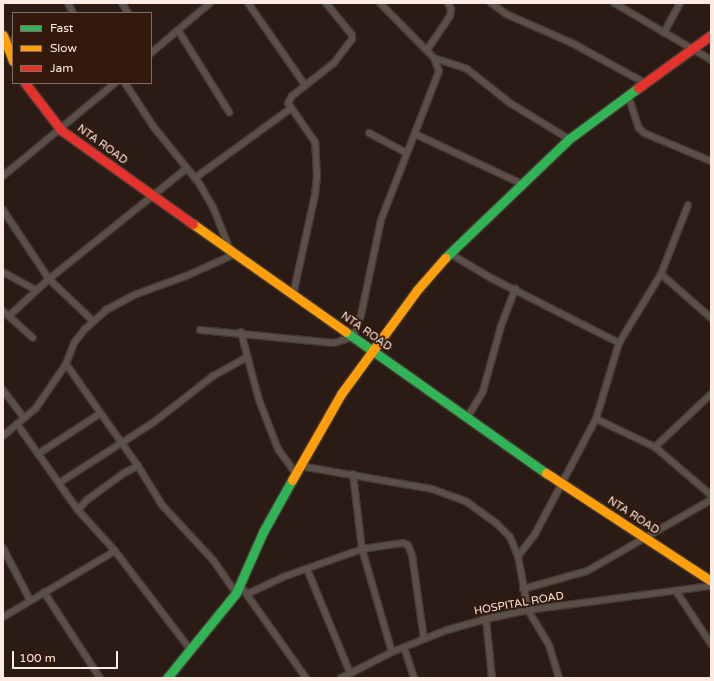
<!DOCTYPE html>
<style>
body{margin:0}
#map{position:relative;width:714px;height:681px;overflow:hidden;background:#2a1c15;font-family:"Varela Round",sans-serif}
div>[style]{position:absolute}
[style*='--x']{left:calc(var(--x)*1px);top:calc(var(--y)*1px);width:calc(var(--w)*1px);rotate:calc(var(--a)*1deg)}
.roads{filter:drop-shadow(1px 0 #453934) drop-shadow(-1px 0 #453934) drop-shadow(0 1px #453934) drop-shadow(0 -1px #453934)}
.street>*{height:6px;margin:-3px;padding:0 3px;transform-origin:3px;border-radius:3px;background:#5b4f4a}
.fast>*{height:9px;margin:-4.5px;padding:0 4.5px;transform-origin:4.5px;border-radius:4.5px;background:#30b455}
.slow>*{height:9px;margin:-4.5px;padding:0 4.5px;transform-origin:4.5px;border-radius:4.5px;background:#ff9f0a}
.jam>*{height:9px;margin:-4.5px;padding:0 4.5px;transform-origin:4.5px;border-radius:4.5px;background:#e5322d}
span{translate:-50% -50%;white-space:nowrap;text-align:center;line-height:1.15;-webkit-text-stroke:4px #33190c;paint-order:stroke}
.street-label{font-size:11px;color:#fdeae2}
.frame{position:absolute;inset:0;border:4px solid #fdeae2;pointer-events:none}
.legend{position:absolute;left:12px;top:12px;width:140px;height:72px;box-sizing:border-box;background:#33190c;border:1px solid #846d62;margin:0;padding:5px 7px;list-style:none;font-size:12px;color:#fdeae2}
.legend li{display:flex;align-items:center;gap:8px;height:20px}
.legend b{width:20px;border:1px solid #846d62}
.scale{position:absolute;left:12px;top:651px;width:106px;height:18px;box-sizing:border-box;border:2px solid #fdeae2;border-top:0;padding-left:5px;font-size:12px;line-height:14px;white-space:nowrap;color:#fdeae2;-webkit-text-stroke:3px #33190c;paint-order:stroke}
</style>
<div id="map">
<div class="roads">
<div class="street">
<i style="--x:68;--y:3;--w:11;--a:63"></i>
<i style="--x:122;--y:3;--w:12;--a:59"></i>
<i style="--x:248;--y:3;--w:100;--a:55.2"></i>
<i style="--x:491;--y:3;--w:19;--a:36"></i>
<i style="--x:506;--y:14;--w:72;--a:23.7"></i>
<i style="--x:572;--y:43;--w:83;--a:28.7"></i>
<i style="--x:614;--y:3;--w:113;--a:30.4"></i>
<i style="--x:178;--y:30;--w:97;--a:58.1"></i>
<i style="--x:664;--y:33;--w:34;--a:-62"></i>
<i style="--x:3;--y:45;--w:11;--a:-27"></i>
<i style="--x:427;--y:50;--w:41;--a:-55.9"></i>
<i style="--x:450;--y:16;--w:7;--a:-82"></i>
<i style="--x:451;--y:9;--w:7;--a:-117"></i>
<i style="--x:151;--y:53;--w:77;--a:-40.3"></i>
<i style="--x:434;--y:58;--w:35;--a:18"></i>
<i style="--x:467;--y:69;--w:55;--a:38.3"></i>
<i style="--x:510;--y:103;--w:69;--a:31.4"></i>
<i style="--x:125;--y:83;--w:51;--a:56.9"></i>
<i style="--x:153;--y:126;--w:73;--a:51.1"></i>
<i style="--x:199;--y:183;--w:28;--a:60"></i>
<i style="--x:213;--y:207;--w:46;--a:68.4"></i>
<i style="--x:628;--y:95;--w:35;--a:72"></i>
<i style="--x:639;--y:128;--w:7;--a:45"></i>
<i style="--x:644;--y:133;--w:73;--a:22.7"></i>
<i style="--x:369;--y:133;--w:43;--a:27.8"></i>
<i style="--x:415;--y:134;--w:118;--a:25"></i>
<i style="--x:3;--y:176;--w:146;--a:-39.7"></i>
<i style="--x:195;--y:178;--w:117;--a:-36"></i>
<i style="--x:3;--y:210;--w:83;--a:56.3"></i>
<i style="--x:49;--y:279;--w:61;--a:43.7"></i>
<i style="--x:449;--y:253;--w:49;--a:30.8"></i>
<i style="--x:491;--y:278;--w:144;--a:26.9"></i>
<i style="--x:3;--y:272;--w:38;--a:29"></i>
<i style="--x:661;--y:274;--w:67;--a:41.3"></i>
<i style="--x:293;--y:295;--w:102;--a:-77.6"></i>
<i style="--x:315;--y:195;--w:19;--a:-84"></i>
<i style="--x:317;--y:176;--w:34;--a:-93"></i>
<i style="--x:315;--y:142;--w:47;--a:-124.7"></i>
<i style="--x:288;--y:103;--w:8;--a:-60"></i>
<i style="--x:292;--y:96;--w:53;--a:-38.2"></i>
<i style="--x:334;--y:63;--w:30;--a:-53"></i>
<i style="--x:352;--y:39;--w:4;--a:-90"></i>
<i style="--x:352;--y:35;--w:41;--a:-129.1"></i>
<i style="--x:3;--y:311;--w:40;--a:42"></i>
<i style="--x:9;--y:316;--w:54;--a:-42.8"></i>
<i style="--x:49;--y:279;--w:177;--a:-38.8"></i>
<i style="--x:200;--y:330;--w:135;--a:5.5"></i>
<i style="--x:334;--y:343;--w:20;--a:-18"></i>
<i style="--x:353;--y:337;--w:23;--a:-70"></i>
<i style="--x:361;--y:315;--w:97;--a:-78.1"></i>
<i style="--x:381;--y:220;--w:160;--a:-68.7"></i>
<i style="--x:439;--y:71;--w:14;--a:-111"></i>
<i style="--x:434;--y:58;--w:77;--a:-134.5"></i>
<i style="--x:241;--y:332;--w:70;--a:75.2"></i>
<i style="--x:259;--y:400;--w:53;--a:68.8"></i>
<i style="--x:278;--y:449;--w:31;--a:54"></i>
<i style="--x:66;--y:364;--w:125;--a:54.8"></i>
<i style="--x:138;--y:466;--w:46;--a:58.4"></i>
<i style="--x:162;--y:505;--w:75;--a:47.2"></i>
<i style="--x:213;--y:560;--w:40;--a:55.1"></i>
<i style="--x:3;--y:390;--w:35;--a:53"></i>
<i style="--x:467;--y:418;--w:31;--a:-59"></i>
<i style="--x:483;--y:391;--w:67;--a:-74.5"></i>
<i style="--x:501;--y:326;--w:40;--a:-69"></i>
<i style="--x:596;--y:419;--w:65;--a:25.4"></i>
<i style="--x:655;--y:447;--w:74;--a:40.6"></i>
<i style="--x:17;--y:424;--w:105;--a:54.7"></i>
<i style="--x:78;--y:510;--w:55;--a:47.9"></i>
<i style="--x:115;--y:551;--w:123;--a:52.6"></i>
<i style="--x:3;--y:436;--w:43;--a:-40.3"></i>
<i style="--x:36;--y:408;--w:53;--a:-55.7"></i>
<i style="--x:66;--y:364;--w:22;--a:-69"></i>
<i style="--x:74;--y:343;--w:16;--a:-52"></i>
<i style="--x:84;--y:330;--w:30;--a:-42"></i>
<i style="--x:106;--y:310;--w:32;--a:-28"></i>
<i style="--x:134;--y:295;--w:55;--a:-20.1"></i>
<i style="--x:186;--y:276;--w:54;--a:-24.2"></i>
<i style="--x:655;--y:447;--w:77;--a:-43.4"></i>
<i style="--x:38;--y:454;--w:75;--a:-33.1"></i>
<i style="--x:300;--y:466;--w:134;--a:9.9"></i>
<i style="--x:432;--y:489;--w:37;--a:20"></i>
<i style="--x:467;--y:502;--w:37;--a:36"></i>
<i style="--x:497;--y:524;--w:18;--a:45"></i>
<i style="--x:510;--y:537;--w:21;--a:67"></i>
<i style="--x:518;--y:556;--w:55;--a:79.5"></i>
<i style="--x:528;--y:610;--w:41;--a:59"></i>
<i style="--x:549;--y:645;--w:34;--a:73"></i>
<i style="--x:353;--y:474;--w:76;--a:83.2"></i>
<i style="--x:362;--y:549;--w:107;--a:73.8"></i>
<i style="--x:59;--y:483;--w:113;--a:-32.7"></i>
<i style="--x:154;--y:422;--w:75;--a:-37.9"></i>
<i style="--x:213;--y:376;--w:39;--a:-29"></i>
<i style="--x:78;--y:510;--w:13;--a:-48"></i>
<i style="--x:87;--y:500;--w:46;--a:-36.1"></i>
<i style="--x:124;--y:473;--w:16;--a:-27"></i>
<i style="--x:3;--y:548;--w:59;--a:62.6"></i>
<i style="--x:518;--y:556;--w:28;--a:-52"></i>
<i style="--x:535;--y:534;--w:130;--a:-62.1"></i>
<i style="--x:596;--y:419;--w:79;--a:-73.2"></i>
<i style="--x:619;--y:343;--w:81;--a:-58.7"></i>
<i style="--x:661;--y:274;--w:74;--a:-68.6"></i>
<i style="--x:307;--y:569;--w:113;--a:67.5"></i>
<i style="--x:240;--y:585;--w:114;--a:54.6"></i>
<i style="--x:523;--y:589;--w:66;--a:-15.7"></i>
<i style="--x:587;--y:571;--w:143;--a:-29.8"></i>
<i style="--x:676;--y:591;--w:64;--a:56.6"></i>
<i style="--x:44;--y:592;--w:103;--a:56.9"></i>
<i style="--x:247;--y:594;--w:40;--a:-25"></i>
<i style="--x:283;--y:577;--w:84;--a:-19.5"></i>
<i style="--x:362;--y:549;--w:41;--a:-8.3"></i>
<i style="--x:403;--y:543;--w:5;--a:22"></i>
<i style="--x:408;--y:545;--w:11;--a:68"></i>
<i style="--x:412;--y:555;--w:85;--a:81.9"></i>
<i style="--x:3;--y:617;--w:130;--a:-30.5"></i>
<i style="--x:486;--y:619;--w:59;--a:84.2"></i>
<i style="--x:404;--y:647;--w:33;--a:72"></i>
<i style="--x:341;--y:678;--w:57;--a:-27"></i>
<i style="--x:392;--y:652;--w:59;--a:-21.8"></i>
<i style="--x:447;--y:630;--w:41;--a:-15.8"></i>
<i style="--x:486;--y:619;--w:43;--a:-12.1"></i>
<i style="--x:528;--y:610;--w:185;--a:-7.5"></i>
</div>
<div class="fast">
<i style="--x:445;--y:258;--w:172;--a:-43.8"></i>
<i style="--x:569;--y:139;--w:86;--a:-36.5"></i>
<i style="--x:346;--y:332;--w:245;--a:35.2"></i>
<i style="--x:167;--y:678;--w:109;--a:-50.9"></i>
<i style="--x:236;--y:593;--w:67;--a:-66.1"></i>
<i style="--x:263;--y:532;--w:60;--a:-60.9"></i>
</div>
<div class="slow">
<i style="--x:3;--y:35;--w:28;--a:69"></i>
<i style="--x:193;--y:224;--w:187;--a:35.2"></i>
<i style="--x:546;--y:473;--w:197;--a:33.2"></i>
<i style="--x:292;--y:480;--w:99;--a:-60.3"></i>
<i style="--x:341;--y:394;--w:129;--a:-53.8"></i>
<i style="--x:417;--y:290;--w:43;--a:-48.8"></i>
</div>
<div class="jam">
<i style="--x:25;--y:83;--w:59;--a:52.5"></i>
<i style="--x:61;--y:130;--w:162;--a:35.5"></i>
<i style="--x:638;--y:88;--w:90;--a:-36"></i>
</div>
</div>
<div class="street-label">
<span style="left:102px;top:145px;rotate:36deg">NTA ROAD</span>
<span style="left:366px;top:332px;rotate:35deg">NTA ROAD</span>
<span style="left:633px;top:516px;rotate:33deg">NTA ROAD</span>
<span style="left:519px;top:604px;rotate:-10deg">HOSPITAL ROAD</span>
</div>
<div class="frame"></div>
<ul class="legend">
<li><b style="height:5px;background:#30b455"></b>Fast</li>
<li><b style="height:5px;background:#ff9f0a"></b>Slow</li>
<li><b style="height:5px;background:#e5322d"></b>Jam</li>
</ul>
<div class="scale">100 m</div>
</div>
